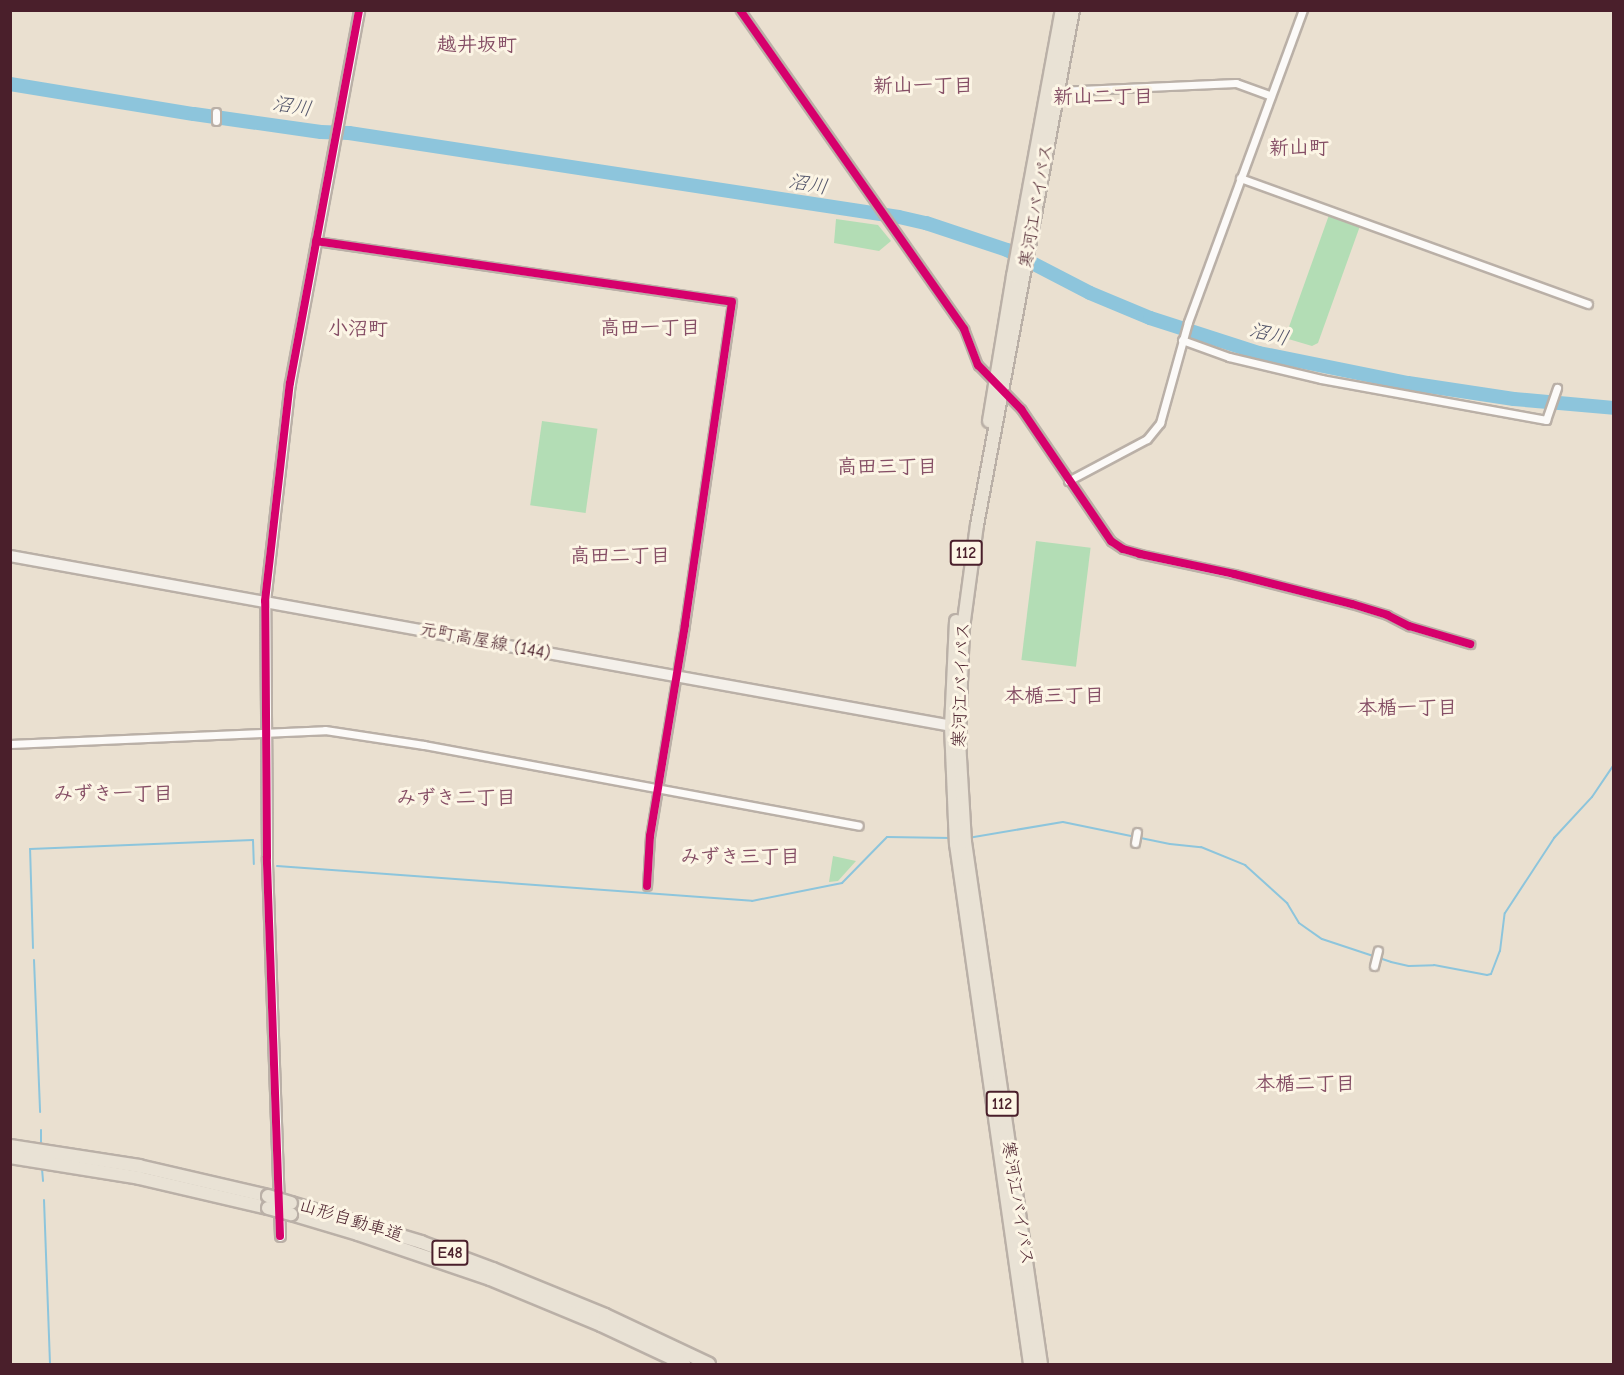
<!DOCTYPE html>
<meta charset="utf-8">
<style>
body{margin:0}
#map{position:relative;width:1624px;height:1375px;overflow:hidden;background:#eae0d0;font-family:"Comic Neue","Klee One",sans-serif}
div>[style]{position:absolute}
[style*='--x']{left:calc(var(--x)*1px);top:calc(var(--y)*1px);width:calc(var(--w)*1px);rotate:calc(var(--a)*1deg)}
.green>*{inset:0;background:#b3ddb5;transform-origin:0 0}
.stream>*{height:2px;margin:-1px;padding:0 1px;transform-origin:1px;border-radius:1px;background:#8dc5dc}
.river>*{height:14px;margin:-7px;padding:0 7px;transform-origin:7px;border-radius:7px;background:#8dc5dc}
.roads{filter:drop-shadow(2px 0 #bab0a7) drop-shadow(-2px 0 #bab0a7) drop-shadow(0 2px #bab0a7) drop-shadow(0 -2px #bab0a7)}
.minor>*{height:7px;margin:-3.5px;padding:0 3.5px;transform-origin:3.5px;border-radius:3.5px;background:#fcfaf8}
.tertiary>*{height:9px;margin:-4.5px;padding:0 4.5px;transform-origin:4.5px;border-radius:4.5px;background:#fcfaf8}
.secondary>*{height:10px;margin:-5px;padding:0 5px;transform-origin:5px;border-radius:5px;background:#f4f0ea}
.trunk>*{height:12px;margin:-6px;padding:0 6px;transform-origin:6px;border-radius:6px;background:#e9e2d5}
.motorway>*{height:12px;margin:-6px;padding:0 6px;transform-origin:6px;border-radius:6px;background:#e9e2d5}
.bridges{filter:drop-shadow(2px 0 #bab0a7) drop-shadow(-2px 0 #bab0a7) drop-shadow(0 2px #bab0a7) drop-shadow(0 -2px #bab0a7)}
.motorway-bridge>*{height:12px;margin:-6px;padding:0 6px;transform-origin:6px;border-radius:6px;background:#e9e2d5}
.cycleway>*{height:8px;margin:-4px;padding:0 4px;transform-origin:4px;border-radius:4px;background:#d6006c}
span{translate:-50% -50%;white-space:nowrap;text-align:center;line-height:1.15;-webkit-text-stroke:6px #fcf5e5;paint-order:stroke}
.shield-label span{padding:2px 4px;background:#fcf5e5;border:2px solid;border-radius:4px;-webkit-text-stroke-width:0}
.shield-label{font-size:16px;color:#4a1f2b;font-weight:700}
.street-label{font-size:18px;color:#4a1f2b}
.neighbourhood-label{font-size:20px;color:#854e65;font-weight:700}
.water-label{font-size:20px;color:#53556b;font-style:italic}
.frame{position:absolute;inset:0;border:12px solid #4a1f2b;pointer-events:none}
</style>
<div id="map">
<div class="green">
<i style="clip-path:polygon(1329px 215px,1360px 226px,1318px 343px,1312px 346px,1285px 338px)"></i>
<i style="clip-path:polygon(836px 219px,878px 225px,891px 241px,879px 251px,834px 243px)"></i>
<i style="left:542px;top:421px;width:56px;height:85px;rotate:8deg"></i>
<i style="left:1036px;top:541px;width:55px;height:120px;rotate:7deg"></i>
<i style="clip-path:polygon(833px 856px,856px 861px,838px 881px,829px 882px)"></i>
</div>
<div class="stream">
<i style="--x:968;--y:838;--w:96;--a:-9.6"></i>
<i style="--x:1063;--y:822;--w:109;--a:11.6"></i>
<i style="--x:1170;--y:844;--w:31;--a:6"></i>
<i style="--x:1201;--y:847;--w:48;--a:22.2"></i>
<i style="--x:1245;--y:865;--w:57;--a:42.1"></i>
<i style="--x:1287;--y:903;--w:23;--a:59"></i>
<i style="--x:1299;--y:923;--w:28;--a:35"></i>
<i style="--x:1322;--y:939;--w:73;--a:18.4"></i>
<i style="--x:1391;--y:962;--w:18;--a:13"></i>
<i style="--x:1409;--y:966;--w:25;--a:-2"></i>
<i style="--x:1434;--y:965;--w:54;--a:10.7"></i>
<i style="--x:1487;--y:975;--w:4;--a:-14"></i>
<i style="--x:1491;--y:974;--w:25;--a:-69"></i>
<i style="--x:1500;--y:951;--w:38;--a:-83"></i>
<i style="--x:1505;--y:913;--w:90;--a:-56.8"></i>
<i style="--x:1554;--y:838;--w:56;--a:-47.2"></i>
<i style="--x:1592;--y:797;--w:40;--a:-56"></i>
<i style="--x:277;--y:866;--w:476;--a:4.2"></i>
<i style="--x:752;--y:901;--w:92;--a:-11.3"></i>
<i style="--x:842;--y:883;--w:64;--a:-45.6"></i>
<i style="--x:887;--y:837;--w:64;--a:0.9"></i>
<i style="--x:33;--y:948;--w:99;--a:-91.7"></i>
<i style="--x:30;--y:849;--w:223;--a:-2.3"></i>
<i style="--x:253;--y:840;--w:24;--a:88"></i>
<i style="--x:34;--y:960;--w:152;--a:87.7"></i>
<i style="--x:41;--y:1130;--w:12;--a:90"></i>
<i style="--x:42;--y:1169;--w:12;--a:85"></i>
<i style="--x:44;--y:1200;--w:164;--a:87.9"></i>
</div>
<div class="river">
<i style="--x:10;--y:84;--w:186;--a:9.3"></i>
<i style="--x:194;--y:114;--w:128;--a:8.1"></i>
<i style="--x:321;--y:132;--w:28;--a:2"></i>
<i style="--x:349;--y:133;--w:556;--a:8.68"></i>
<i style="--x:899;--y:217;--w:28;--a:13"></i>
<i style="--x:926;--y:223;--w:85;--a:18.4"></i>
<i style="--x:1007;--y:250;--w:93;--a:27.4"></i>
<i style="--x:1090;--y:293;--w:65;--a:22.6"></i>
<i style="--x:1150;--y:318;--w:114;--a:17.8"></i>
<i style="--x:1259;--y:353;--w:152;--a:11.4"></i>
<i style="--x:1408;--y:383;--w:107;--a:8.6"></i>
<i style="--x:1514;--y:399;--w:100;--a:5.1"></i>
</div>
<div class="roads">
<div class="minor">
<i style="--x:740;--y:10;--w:390;--a:54.9"></i>
<i style="--x:964;--y:329;--w:39;--a:69"></i>
<i style="--x:978;--y:365;--w:62;--a:45.7"></i>
<i style="--x:1021;--y:409;--w:160;--a:55.7"></i>
<i style="--x:1111;--y:541;--w:14;--a:34"></i>
<i style="--x:1123;--y:549;--w:18;--a:16"></i>
<i style="--x:1140;--y:554;--w:96;--a:12"></i>
<i style="--x:1234;--y:574;--w:122;--a:14.3"></i>
<i style="--x:1352;--y:604;--w:37;--a:17"></i>
<i style="--x:1387;--y:615;--w:25;--a:27"></i>
<i style="--x:1409;--y:626;--w:64;--a:16.4"></i>
<i style="--x:1058;--y:91;--w:178;--a:-2.6"></i>
<i style="--x:1236;--y:83;--w:37;--a:20"></i>
<i style="--x:216;--y:112;--w:9;--a:90"></i>
<i style="--x:1240;--y:178;--w:370;--a:19.9"></i>
<i style="--x:316;--y:241;--w:420;--a:8.3"></i>
<i style="--x:732;--y:302;--w:326;--a:98.3"></i>
<i style="--x:685;--y:625;--w:214;--a:99.4"></i>
<i style="--x:650;--y:836;--w:50;--a:93.4"></i>
<i style="--x:1182;--y:340;--w:50;--a:19.9"></i>
<i style="--x:1229;--y:357;--w:95;--a:13.4"></i>
<i style="--x:1321;--y:379;--w:229;--a:10.3"></i>
<i style="--x:1546;--y:420;--w:34;--a:-71"></i>
<i style="--x:1068;--y:481;--w:89;--a:-28"></i>
<i style="--x:1147;--y:439;--w:21;--a:-51"></i>
<i style="--x:1160;--y:423;--w:105;--a:-74.5"></i>
<i style="--x:1188;--y:322;--w:333;--a:-69.8"></i>
<i style="--x:10;--y:744;--w:315;--a:-2.5"></i>
<i style="--x:325;--y:730;--w:100;--a:8.6"></i>
<i style="--x:424;--y:745;--w:442;--a:10.5"></i>
<i style="--x:1135;--y:843;--w:11;--a:-80"></i>
<i style="--x:1374;--y:966;--w:16;--a:-76"></i>
</div>
<div class="tertiary">
<i style="--x:280;--y:1236;--w:379;--a:-92"></i>
<i style="--x:267;--y:857;--w:256;--a:-90.4"></i>
<i style="--x:265;--y:601;--w:219;--a:-83.5"></i>
<i style="--x:290;--y:383;--w:379;--a:-79.5"></i>
</div>
<div class="secondary">
<i style="--x:10;--y:556;--w:963;--a:10.23"></i>
</div>
<div class="trunk">
<i style="--x:989;--y:421;--w:147;--a:-80.6"></i>
<i style="--x:1013;--y:276;--w:270;--a:-79.6"></i>
<i style="--x:956;--y:621;--w:105;--a:92.7"></i>
<i style="--x:951;--y:726;--w:118;--a:87.6"></i>
<i style="--x:956;--y:844;--w:525;--a:81.9"></i>
<i style="--x:1041;--y:1364;--w:528;--a:-98.28"></i>
<i style="--x:965;--y:842;--w:102;--a:-93.4"></i>
<i style="--x:959;--y:740;--w:112;--a:-88"></i>
<i style="--x:963;--y:628;--w:104;--a:-82.3"></i>
<i style="--x:977;--y:525;--w:524;--a:-79.44"></i>
</div>
<div class="motorway">
<i style="--x:10;--y:1146;--w:131;--a:8.8"></i>
<i style="--x:139;--y:1166;--w:132;--a:13.1"></i>
<i style="--x:10;--y:1157;--w:131;--a:9.2"></i>
<i style="--x:139;--y:1178;--w:132;--a:13.1"></i>
<i style="--x:291;--y:1203;--w:136;--a:16.7"></i>
<i style="--x:421;--y:1242;--w:77;--a:20.6"></i>
<i style="--x:493;--y:1269;--w:121;--a:22.3"></i>
<i style="--x:605;--y:1315;--w:115;--a:25.2"></i>
<i style="--x:291;--y:1214;--w:70;--a:16.6"></i>
<i style="--x:358;--y:1234;--w:139;--a:18.8"></i>
<i style="--x:490;--y:1279;--w:120;--a:22.5"></i>
<i style="--x:601;--y:1325;--w:92;--a:25.2"></i>
</div>
</div>
<div class="bridges">
<div class="motorway-bridge">
<i style="--x:268;--y:1196;--w:24;--a:17"></i>
<i style="--x:268;--y:1208;--w:24;--a:15"></i>
</div>
</div>
<div class="cycleway">
<i style="--x:740;--y:10;--w:390;--a:54.9"></i>
<i style="--x:964;--y:329;--w:39;--a:69"></i>
<i style="--x:978;--y:365;--w:62;--a:45.7"></i>
<i style="--x:1021;--y:409;--w:160;--a:55.7"></i>
<i style="--x:1111;--y:541;--w:14;--a:34"></i>
<i style="--x:1123;--y:549;--w:18;--a:16"></i>
<i style="--x:1140;--y:554;--w:96;--a:12"></i>
<i style="--x:1234;--y:574;--w:122;--a:14.3"></i>
<i style="--x:1352;--y:604;--w:37;--a:17"></i>
<i style="--x:1387;--y:615;--w:25;--a:27"></i>
<i style="--x:1409;--y:626;--w:64;--a:16.4"></i>
<i style="--x:316;--y:241;--w:420;--a:8.3"></i>
<i style="--x:732;--y:302;--w:326;--a:98.3"></i>
<i style="--x:685;--y:625;--w:214;--a:99.4"></i>
<i style="--x:650;--y:836;--w:50;--a:93.4"></i>
<i style="--x:280;--y:1236;--w:379;--a:-92"></i>
<i style="--x:267;--y:857;--w:256;--a:-90.4"></i>
<i style="--x:265;--y:601;--w:219;--a:-83.5"></i>
<i style="--x:290;--y:383;--w:379;--a:-79.5"></i>
</div>
<div class="shield-label">
<span style="left:966px;top:553px">112</span>
<span style="left:1002px;top:1104px">112</span>
<span style="left:450px;top:1253px">E48</span>
</div>
<div class="street-label">
<span style="left:1037px;top:206px;rotate:-80deg">寒河江バイパス</span>
<span style="left:485px;top:642px;rotate:11deg">元町高屋線 (144)</span>
<span style="left:962px;top:685px;rotate:-88deg">寒河江バイパス</span>
<span style="left:1017px;top:1203px;rotate:81deg">寒河江バイパス</span>
<span style="left:351px;top:1221px;rotate:17deg">山形自動車道</span>
</div>
<div class="neighbourhood-label">
<span style="left:477px;top:44px">越井坂町</span>
<span style="left:923px;top:85px">新山一丁目</span>
<span style="left:1103px;top:96px">新山二丁目</span>
<span style="left:1299px;top:147px">新山町</span>
<span style="left:650px;top:327px">高田一丁目</span>
<span style="left:358px;top:328px">小沼町</span>
<span style="left:887px;top:466px">高田三丁目</span>
<span style="left:620px;top:555px">高田二丁目</span>
<span style="left:1054px;top:695px">本楯三丁目</span>
<span style="left:1407px;top:707px">本楯一丁目</span>
<span style="left:113px;top:793px">みずき一丁目</span>
<span style="left:456px;top:797px">みずき二丁目</span>
<span style="left:740px;top:856px">みずき三丁目</span>
<span style="left:1305px;top:1083px">本楯二丁目</span>
</div>
<div class="water-label">
<span style="left:292px;top:106px;rotate:9deg">沼川</span>
<span style="left:808px;top:184px;rotate:9deg">沼川</span>
<span style="left:1269px;top:334px;rotate:14deg">沼川</span>
</div>
<div class="frame"></div>
</div>
